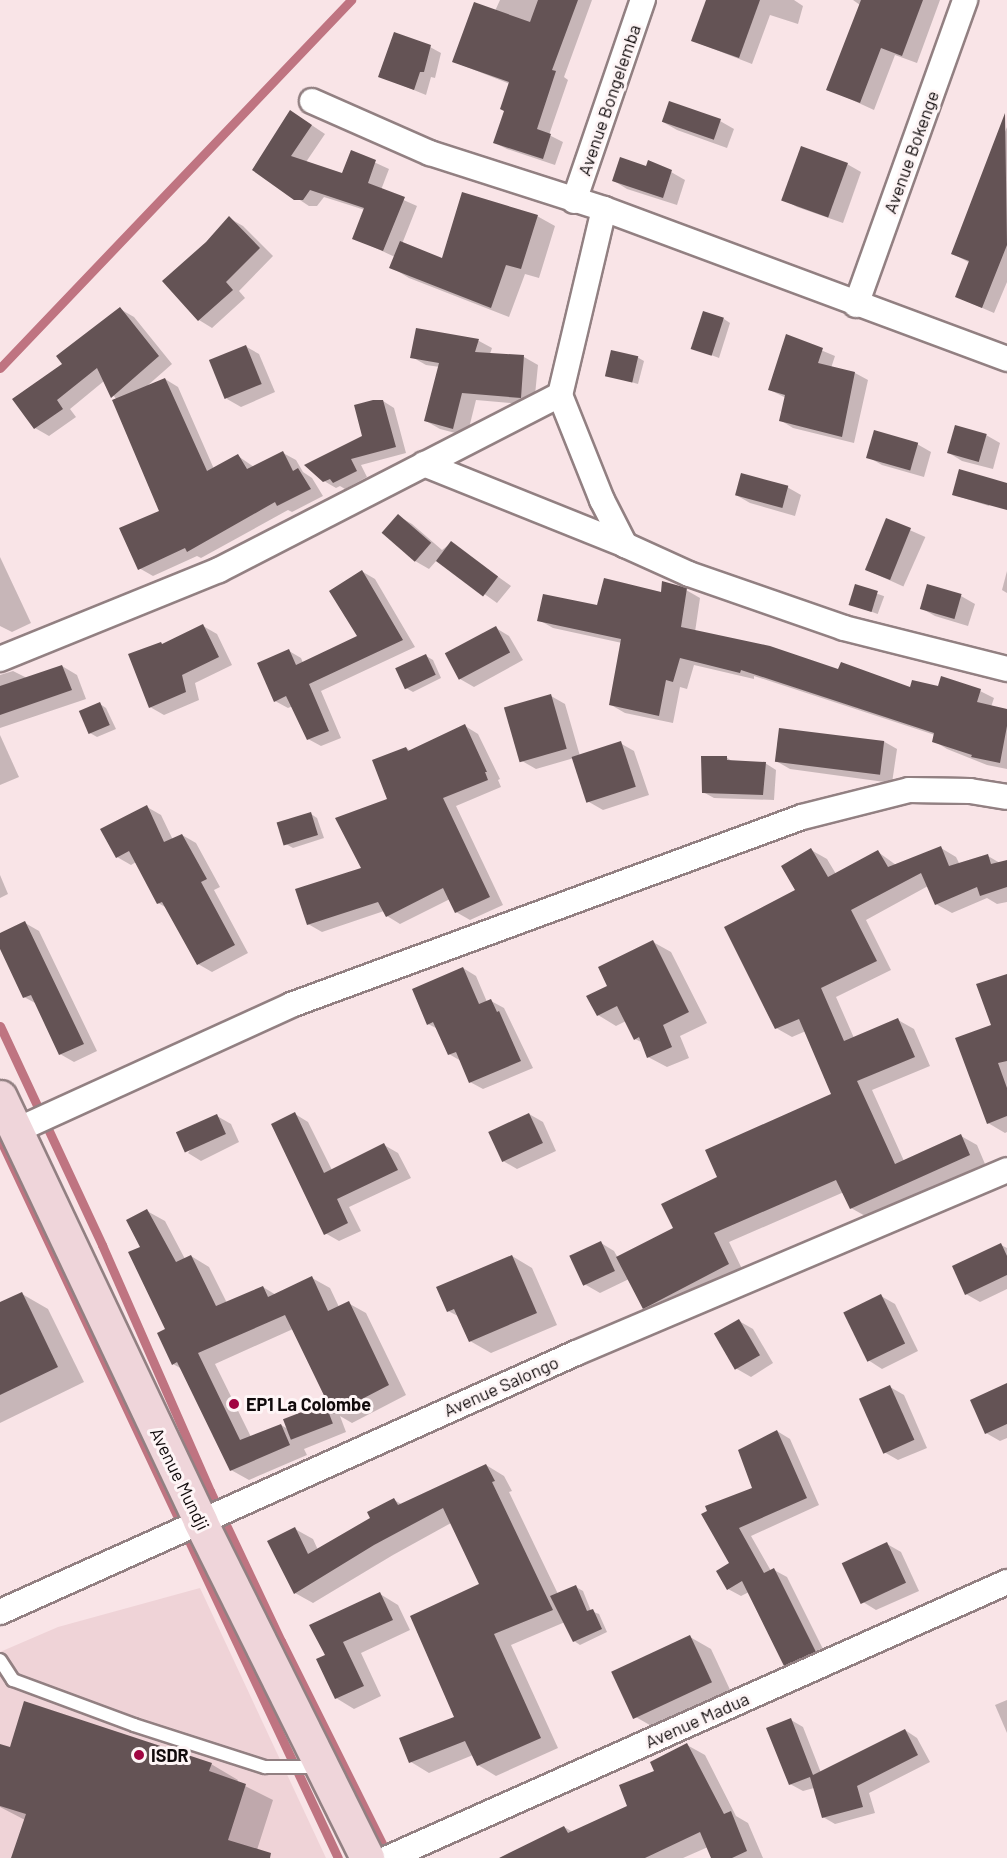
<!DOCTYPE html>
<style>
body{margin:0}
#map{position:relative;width:1007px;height:1858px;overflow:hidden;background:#f9e4e7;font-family:Barlow,sans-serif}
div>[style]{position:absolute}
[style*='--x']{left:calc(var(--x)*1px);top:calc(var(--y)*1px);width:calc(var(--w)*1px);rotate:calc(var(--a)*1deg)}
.built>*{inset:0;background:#efd3d7}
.shadow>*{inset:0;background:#0003;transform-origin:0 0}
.stream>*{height:9px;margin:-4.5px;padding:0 4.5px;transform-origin:4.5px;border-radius:4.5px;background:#bf7481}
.building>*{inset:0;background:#645355;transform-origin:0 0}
.roads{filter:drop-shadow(2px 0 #928082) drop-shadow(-2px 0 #928082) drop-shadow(0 2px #928082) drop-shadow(0 -2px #928082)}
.lane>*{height:12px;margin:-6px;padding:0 6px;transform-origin:6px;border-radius:6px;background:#fff}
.street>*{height:24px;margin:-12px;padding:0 12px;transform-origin:12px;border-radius:12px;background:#fff}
.secondary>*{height:33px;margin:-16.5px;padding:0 16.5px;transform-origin:16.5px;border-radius:16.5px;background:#efd5da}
.dots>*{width:16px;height:16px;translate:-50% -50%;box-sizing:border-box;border:3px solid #fef5f6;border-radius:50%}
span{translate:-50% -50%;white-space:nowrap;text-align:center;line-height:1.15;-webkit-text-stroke:6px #fef5f6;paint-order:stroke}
.street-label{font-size:18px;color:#100a0b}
.poi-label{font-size:18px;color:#100a0b;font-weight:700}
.left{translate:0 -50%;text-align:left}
</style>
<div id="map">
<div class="built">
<i style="clip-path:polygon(200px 1588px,326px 1858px,0 1858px,0 1652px,58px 1627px)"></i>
</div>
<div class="shadow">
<i style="clip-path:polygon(500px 0,592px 0,564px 77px,568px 80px,549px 135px,563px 142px,555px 165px,507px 149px,495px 143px,505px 111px,510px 84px,454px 62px,495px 11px)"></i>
<i style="clip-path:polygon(708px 0,794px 0,803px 6px,798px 24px,770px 15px,752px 64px,693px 41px)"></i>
<i style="clip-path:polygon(940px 0,917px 63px,895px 55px,874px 110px,828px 89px,860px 5px,853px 0)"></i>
<i style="clip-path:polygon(430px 47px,441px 53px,435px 78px,431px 77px,426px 95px,379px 76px)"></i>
<i style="clip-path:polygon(304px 120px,325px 134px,306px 162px,343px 175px,352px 152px,389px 169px,381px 190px,417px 206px,402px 244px,443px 260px,537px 216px,555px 226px,539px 278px,525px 274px,509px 317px,409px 278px,391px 267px,395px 257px,354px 238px,365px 210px,324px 197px,317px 206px,309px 206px,254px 170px)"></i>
<i style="clip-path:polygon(720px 121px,734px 129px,727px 148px,677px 130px,663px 122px)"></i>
<i style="clip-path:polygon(1007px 127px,1007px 282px,994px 313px,957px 297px,970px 263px,953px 254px)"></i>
<i style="clip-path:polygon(847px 164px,861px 172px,843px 223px,797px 207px,783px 199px)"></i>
<i style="clip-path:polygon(647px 168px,671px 172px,685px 180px,677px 205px,627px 189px,614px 181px)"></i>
<i style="clip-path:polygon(229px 218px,243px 226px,273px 256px,239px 291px,245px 298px,212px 328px,199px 320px,207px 243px)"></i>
<i style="clip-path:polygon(120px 309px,134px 317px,172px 364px,147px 386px,165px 379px,178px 387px,214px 469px,238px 456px,254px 467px,283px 453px,296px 460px,303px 472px,312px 478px,323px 496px,292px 512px,288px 510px,201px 558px,197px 556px,153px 576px,139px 568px,161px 512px,116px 399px,104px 381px,70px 409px,76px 417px,49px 436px,35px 428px,65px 364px)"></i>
<i style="clip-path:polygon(724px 319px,730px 323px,719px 358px,693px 348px)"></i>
<i style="clip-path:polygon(417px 329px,479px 341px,492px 348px,490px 354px,524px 357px,538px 365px,534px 405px,476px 400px,467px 436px,440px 429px,426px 421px,440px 367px,426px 365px,412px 357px)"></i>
<i style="clip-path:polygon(787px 336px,835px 356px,831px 368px,855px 373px,868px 380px,854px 443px,793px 428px,780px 420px,786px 398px,770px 390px)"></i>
<i style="clip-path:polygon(245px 346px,259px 354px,275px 392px,241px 407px,227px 399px)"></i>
<i style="clip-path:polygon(637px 357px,644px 361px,638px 384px,606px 375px)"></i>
<i style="clip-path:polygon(383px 401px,394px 408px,406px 453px,361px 465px,367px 477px,345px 489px,340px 486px,336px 488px,324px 481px,364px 436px)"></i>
<i style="clip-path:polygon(986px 435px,1000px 443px,993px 469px,962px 461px,949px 453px)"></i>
<i style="clip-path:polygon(917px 444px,931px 452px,924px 477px,882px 465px,868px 457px)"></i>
<i style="clip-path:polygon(995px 483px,989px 506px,954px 495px)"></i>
<i style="clip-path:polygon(787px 487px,801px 495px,795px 516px,750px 503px,736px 495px)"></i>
<i style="clip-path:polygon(398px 516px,412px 524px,442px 550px,451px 543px,511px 586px,497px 603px,437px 560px,429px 569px,415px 561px)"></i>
<i style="left:887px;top:520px;width:42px;height:54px;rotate:24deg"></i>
<i style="clip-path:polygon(0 557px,31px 623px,12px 632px,0 626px)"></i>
<i style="clip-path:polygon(1007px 571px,1007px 593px,1002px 590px)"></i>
<i style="clip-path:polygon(363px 572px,375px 579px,415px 647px,321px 691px,341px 738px,321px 746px,308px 739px,293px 706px,288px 708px,275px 701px,289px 651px,301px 658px,303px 663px,359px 636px)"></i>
<i style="left:856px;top:586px;width:30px;height:19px;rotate:20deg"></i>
<i style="clip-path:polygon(686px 590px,700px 598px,695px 632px,911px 689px,980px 691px,994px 698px,991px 707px,1007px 710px,1007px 769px,987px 765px,947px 749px,934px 741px,935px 735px,754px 676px,754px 679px,694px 665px,687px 689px,680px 687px,673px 723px,625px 713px,611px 705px,622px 643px,553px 628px,539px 620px)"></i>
<i style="clip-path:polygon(961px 596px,975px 604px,968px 626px,935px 616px,921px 608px)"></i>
<i style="clip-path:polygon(203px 626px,217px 634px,232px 665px,195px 683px,199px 700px,164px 715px,150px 707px,163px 645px)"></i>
<i style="clip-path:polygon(496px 628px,509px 636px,523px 660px,474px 687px,460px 679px)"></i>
<i style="clip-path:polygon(426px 656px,433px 660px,441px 678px,413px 692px,406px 688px)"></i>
<i style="clip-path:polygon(62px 666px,77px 675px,86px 699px,0 728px,0 675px,13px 671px,27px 678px)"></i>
<i style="clip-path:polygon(551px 696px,565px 704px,580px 756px,620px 743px,634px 751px,649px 795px,603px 810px,589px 802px,574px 758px,536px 769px,522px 761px)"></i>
<i style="clip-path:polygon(100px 704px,106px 708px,116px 729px,97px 737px,90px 733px)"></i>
<i style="clip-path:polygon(465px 726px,478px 734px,500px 779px,498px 780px,501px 787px,456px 806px,503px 905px,470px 920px,456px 912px,450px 899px,400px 924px,387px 916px,384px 911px,322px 932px,308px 924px,363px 869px,406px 748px,411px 751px)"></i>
<i style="clip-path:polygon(0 735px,19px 777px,0 785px)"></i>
<i style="clip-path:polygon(883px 741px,897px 749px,892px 783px,790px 769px,776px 761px)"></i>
<i style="clip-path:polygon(726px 757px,733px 762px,765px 763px,776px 770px,774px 800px,714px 798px,703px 792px)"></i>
<i style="clip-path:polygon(147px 807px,161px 815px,173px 840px,182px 835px,196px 843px,220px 887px,214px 890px,248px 953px,212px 972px,198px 964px,167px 908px,158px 903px,136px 862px,131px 865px,117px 857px)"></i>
<i style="clip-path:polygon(311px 814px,317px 818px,324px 838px,293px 848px,286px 844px)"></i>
<i style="clip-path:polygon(941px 848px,956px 857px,960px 865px,988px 856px,1000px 863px,1007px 862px,1007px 902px,997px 904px,987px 898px,952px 913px,936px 904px,928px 886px,866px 920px,891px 970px,836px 997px,854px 1038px,898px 1020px,914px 1029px,930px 1066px,872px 1090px,904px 1161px,961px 1136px,977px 1145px,985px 1164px,867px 1217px,851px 1208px,844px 1192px,729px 1242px,744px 1273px,659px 1317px,644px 1308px,629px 1279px,600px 1293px,586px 1285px,601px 1243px,614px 1251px,618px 1258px,675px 1229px,719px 1178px,832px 1095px,806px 1031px,792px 1037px,776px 1028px,797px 890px,811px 850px,827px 859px,836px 874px,878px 852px,896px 865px)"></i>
<i style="clip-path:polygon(0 875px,8px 894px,0 898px)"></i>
<i style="clip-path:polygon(25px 923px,39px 931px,97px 1051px,74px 1062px,60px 1054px,37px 1004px,24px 997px,0 945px,0 934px)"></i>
<i style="clip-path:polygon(653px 942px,671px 952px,707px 1023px,680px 1036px,689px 1058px,667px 1067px,648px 1057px,643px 1043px,635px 1039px,626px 1021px,616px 1026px,598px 1015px,609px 986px)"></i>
<i style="clip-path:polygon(463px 968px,476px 976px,487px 1002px,491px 1001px,504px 1008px,533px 1068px,483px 1089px,470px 1082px,461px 1061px,449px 1054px,438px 1029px,428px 1024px)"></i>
<i style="clip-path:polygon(1007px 976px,1007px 1132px,1005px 1133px,988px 1123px,993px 1026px)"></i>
<i style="clip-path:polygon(295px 1114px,308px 1122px,332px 1170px,384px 1145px,398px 1153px,411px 1178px,349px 1207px,361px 1231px,339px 1241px,325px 1233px)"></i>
<i style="clip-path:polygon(529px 1114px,543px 1122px,556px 1151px,517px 1169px,503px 1161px)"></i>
<i style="clip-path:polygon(217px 1116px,231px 1124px,239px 1142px,201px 1161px,188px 1153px)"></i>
<i style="clip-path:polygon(evenodd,147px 1211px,165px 1221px,185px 1259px,191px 1256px,209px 1267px,227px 1303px,263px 1287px,276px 1295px,312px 1278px,330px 1288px,339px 1307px,348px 1303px,366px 1313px,406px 1395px,352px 1423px,340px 1416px,346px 1432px,304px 1449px,307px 1455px,249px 1480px,231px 1470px,182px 1369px,173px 1364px,167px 1330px,142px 1248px,147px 1211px,293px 1329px,332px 1409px,324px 1405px,288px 1429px,281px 1425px,251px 1437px,215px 1364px,293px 1329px)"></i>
<i style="clip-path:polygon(1001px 1245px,1007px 1248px,1007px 1289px,980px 1302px,966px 1294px)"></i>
<i style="clip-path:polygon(512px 1256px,532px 1268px,557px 1325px,491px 1353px,470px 1341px,460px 1317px,448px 1311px)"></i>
<i style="clip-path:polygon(22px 1294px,48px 1309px,84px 1382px,0 1423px,0 1304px)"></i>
<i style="clip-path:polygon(881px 1296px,895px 1304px,918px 1351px,882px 1369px,868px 1360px)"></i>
<i style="clip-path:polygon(739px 1321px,753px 1329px,773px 1363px,751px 1377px,737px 1369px)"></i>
<i style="clip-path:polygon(1007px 1385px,1007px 1438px,1000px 1441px,986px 1433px)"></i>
<i style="clip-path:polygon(890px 1387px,904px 1395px,927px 1448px,898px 1460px,884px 1452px)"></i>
<i style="clip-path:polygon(777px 1431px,790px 1439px,819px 1505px,751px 1536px,771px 1571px,774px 1570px,787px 1577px,828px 1659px,798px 1672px,785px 1665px,749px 1592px,741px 1596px,728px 1589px,731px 1564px,703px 1514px,754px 1489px)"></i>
<i style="clip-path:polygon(486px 1465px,504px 1476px,512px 1491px,509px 1492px,558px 1594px,576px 1587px,583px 1591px,591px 1611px,599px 1614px,607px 1632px,580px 1645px,574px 1641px,565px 1622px,511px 1645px,558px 1748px,496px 1776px,478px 1765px,473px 1755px,429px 1773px,411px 1762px,456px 1718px,481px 1585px,451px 1523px,393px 1555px,313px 1603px,295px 1593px,295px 1529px,313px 1539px,318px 1550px,372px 1518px,394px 1500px,403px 1505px)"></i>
<i style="clip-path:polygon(887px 1544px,901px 1552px,919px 1591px,876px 1610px,863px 1602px)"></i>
<i style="clip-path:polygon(380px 1594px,398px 1605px,410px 1630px,361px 1653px,381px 1696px,354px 1709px,336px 1698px,327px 1656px)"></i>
<i style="clip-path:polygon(690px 1637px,711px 1649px,732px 1694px,655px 1728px,634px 1716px)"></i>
<i style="clip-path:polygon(1007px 1700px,1007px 1733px,995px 1705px)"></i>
<i style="clip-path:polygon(791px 1720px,803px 1727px,821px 1773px,905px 1730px,917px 1738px,930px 1762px,869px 1793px,875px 1813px,835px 1824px,823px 1817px,814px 1788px,803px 1791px,790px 1784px)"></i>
<i style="clip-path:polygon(687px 1745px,705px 1755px,736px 1816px,748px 1823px,763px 1858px,712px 1858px,708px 1847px,683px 1858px,532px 1858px,564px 1827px,573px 1832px,629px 1806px,656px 1771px)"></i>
<i style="clip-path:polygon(211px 1764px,238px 1780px,237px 1782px,273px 1800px,256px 1853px,263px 1858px,13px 1858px,25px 1820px,0 1807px,0 1780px)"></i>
</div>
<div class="stream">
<i style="--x:0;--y:368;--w:509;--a:-46.35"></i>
<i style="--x:0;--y:1026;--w:242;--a:65"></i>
<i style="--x:102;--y:1245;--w:269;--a:66.3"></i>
<i style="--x:210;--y:1491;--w:166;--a:64.7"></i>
<i style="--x:281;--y:1641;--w:240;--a:63.5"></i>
<i style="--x:0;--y:1139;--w:794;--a:64.82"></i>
</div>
<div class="building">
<i style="clip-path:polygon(538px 0,578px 0,552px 70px,556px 71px,537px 129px,551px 134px,543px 159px,493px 143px,504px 111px,500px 109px,509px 82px,452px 62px,474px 2px,530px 22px)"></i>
<i style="clip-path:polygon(706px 0,760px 0,739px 58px,691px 41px)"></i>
<i style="clip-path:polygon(861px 0,923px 0,902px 56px,881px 48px,860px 103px,826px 90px)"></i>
<i style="clip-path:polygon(394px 32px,431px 45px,424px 72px,420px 72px,414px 90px,378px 77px)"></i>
<i style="left:669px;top:101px;width:55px;height:22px;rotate:19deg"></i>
<i style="clip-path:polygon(290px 110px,312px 125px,291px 156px,342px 173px,351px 150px,376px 160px,368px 183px,405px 197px,383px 251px,352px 239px,364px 208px,310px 190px,303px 200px,294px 200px,252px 170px)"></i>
<i style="clip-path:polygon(1005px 113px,1007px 245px,982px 308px,955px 297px,969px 261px,951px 254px)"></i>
<i style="left:801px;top:146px;width:50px;height:58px;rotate:20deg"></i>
<i style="clip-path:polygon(620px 157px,646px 166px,648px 160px,672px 170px,663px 198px,612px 181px)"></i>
<i style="clip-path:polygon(462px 192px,538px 215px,521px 269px,506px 265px,491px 308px,389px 268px,400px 241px,442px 258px)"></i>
<i style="clip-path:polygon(229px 216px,260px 248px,226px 282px,233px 290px,198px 321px,162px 281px,206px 242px)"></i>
<i style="clip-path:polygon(120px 307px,159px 356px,111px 398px,97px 368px,57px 400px,63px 409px,34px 429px,12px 399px,62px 364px,56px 356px)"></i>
<i style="left:703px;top:311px;width:22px;height:40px;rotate:18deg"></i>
<i style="clip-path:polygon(416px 328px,479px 339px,475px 352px,524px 355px,521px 398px,462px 393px,453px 429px,424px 421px,439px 363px,410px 358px)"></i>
<i style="clip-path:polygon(786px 334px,823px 348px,818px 363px,855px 372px,842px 437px,779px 421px,785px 395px,768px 390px)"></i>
<i style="left:246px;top:345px;width:42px;height:40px;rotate:68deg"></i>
<i style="left:611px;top:350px;width:28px;height:27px;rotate:13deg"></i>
<i style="clip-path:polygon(165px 378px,207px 471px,238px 454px,247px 469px,283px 451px,293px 471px,298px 468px,311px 489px,277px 506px,275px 502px,187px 552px,185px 548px,138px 570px,119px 528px,159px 511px,112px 400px)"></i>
<i style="clip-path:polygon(373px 400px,383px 400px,396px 447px,351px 459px,357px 471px,333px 483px,330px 479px,323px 482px,304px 465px,362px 436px,354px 405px)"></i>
<i style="left:955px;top:425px;width:33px;height:29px;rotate:16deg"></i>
<i style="left:874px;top:430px;width:46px;height:29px;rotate:16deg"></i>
<i style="clip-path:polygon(959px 469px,1007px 483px,1007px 510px,952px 495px)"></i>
<i style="left:741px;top:473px;width:49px;height:23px;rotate:15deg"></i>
<i style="left:398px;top:514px;width:44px;height:25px;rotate:41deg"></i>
<i style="left:886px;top:518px;width:27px;height:56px;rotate:22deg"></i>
<i style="left:451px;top:541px;width:59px;height:25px;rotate:37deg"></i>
<i style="clip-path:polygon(362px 570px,403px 640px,309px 684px,329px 731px,307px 740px,286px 696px,274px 702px,257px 663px,289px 649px,296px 665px,357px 636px,329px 591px)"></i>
<i style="clip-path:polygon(604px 578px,661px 592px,662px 581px,687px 588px,681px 627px,770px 646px,838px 669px,841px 662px,910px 687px,912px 680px,938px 686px,941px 676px,981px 689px,977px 702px,1007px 709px,1007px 726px,1000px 763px,971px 757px,972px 755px,932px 742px,934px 733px,741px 670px,740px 673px,680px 658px,673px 682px,666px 680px,659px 716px,609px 705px,621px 639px,537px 621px,543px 594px,597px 605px)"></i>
<i style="left:855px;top:584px;width:24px;height:22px;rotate:17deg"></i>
<i style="left:927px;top:584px;width:36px;height:26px;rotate:16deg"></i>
<i style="clip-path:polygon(203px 624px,219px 657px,182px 675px,186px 692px,149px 708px,128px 654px,161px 642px,162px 644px)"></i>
<i style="left:496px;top:626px;width:30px;height:58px;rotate:62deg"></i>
<i style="left:426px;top:654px;width:23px;height:34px;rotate:65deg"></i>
<i style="clip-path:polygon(62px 665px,72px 690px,0 715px,0 686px)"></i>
<i style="left:551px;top:694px;width:57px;height:49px;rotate:74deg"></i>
<i style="left:100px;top:702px;width:25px;height:23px;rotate:67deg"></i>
<i style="clip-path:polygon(465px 724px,487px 772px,485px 772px,488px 780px,443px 798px,490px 897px,455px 913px,443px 888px,386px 917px,378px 902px,307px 925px,295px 889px,361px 868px,335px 818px,387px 799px,372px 760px,406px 747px,408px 751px)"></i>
<i style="left:779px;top:728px;width:106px;height:34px;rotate:7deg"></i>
<i style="left:621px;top:741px;width:48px;height:52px;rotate:72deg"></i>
<i style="clip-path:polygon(701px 756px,727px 756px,727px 760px,766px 762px,763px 795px,702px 793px)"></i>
<i style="clip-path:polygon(147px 805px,164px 842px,182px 834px,207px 879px,201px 882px,235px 945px,197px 965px,162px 902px,157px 904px,129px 851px,116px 858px,100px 829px)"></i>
<i style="left:311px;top:812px;width:24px;height:36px;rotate:73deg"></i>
<i style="clip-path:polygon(941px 846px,949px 866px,988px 854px,991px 864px,1007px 860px,1007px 887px,980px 896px,977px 887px,935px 905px,921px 873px,851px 910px,877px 961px,821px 988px,844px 1041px,898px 1018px,915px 1057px,857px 1081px,895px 1164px,961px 1134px,970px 1155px,850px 1209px,836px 1180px,714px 1233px,729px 1264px,643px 1309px,616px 1257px,673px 1228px,661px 1204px,717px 1177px,705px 1150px,831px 1094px,799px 1019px,775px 1029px,724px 927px,795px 890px,781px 866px,811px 848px,828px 877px,878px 850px,888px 867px)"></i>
<i style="clip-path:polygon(25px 921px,84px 1044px,59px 1055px,31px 995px,23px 998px,0 949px,0 933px)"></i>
<i style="clip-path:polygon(653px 940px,689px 1012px,663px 1025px,672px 1047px,647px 1058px,639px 1037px,634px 1040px,617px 1006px,597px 1016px,586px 996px,607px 986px,598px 967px)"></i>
<i style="clip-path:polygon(463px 967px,479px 1004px,491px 999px,497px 1012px,499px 1011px,521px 1061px,469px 1083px,456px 1052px,448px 1055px,433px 1022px,427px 1025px,412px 989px)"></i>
<i style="clip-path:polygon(1007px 974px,1007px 1061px,998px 1063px,1007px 1088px,1007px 1116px,987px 1124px,955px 1038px,991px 1025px,976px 984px)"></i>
<i style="clip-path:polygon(295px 1112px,324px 1173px,384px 1143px,398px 1170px,337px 1199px,348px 1223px,324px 1235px,271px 1124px)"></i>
<i style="left:529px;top:1113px;width:33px;height:45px;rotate:65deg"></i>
<i style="left:217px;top:1114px;width:22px;height:45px;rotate:66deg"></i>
<i style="clip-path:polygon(147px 1209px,176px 1262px,191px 1255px,216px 1306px,263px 1286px,268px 1297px,312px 1276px,328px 1311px,349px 1301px,389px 1385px,333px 1414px,285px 1315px,198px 1353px,240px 1440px,281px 1424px,290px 1445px,230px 1471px,177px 1362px,172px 1365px,157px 1333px,165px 1329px,128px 1252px,140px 1247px,126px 1220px)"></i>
<i style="left:601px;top:1241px;width:33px;height:35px;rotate:65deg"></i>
<i style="clip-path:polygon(1001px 1243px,1007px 1256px,1007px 1275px,965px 1295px,952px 1266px)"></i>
<i style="clip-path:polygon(512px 1255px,537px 1313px,469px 1342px,454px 1309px,447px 1312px,436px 1287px)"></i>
<i style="clip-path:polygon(22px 1292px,58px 1367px,0 1395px,0 1302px)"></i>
<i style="left:881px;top:1294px;width:55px;height:42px;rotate:64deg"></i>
<i style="left:739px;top:1319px;width:42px;height:29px;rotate:60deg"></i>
<i style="clip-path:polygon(1007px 1383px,1007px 1424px,985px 1434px,970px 1400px)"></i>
<i style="left:890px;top:1385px;width:60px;height:34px;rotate:66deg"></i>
<i style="left:325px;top:1403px;width:22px;height:45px;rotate:69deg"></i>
<i style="clip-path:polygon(777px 1430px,807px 1498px,739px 1528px,764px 1573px,774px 1568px,816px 1652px,784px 1666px,742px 1581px,727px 1590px,716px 1571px,729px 1563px,701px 1514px,707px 1511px,705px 1506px,752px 1488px,738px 1450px)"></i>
<i style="clip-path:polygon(486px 1464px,495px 1481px,492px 1482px,553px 1610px,494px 1634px,541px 1738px,477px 1766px,465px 1741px,409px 1763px,399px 1738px,454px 1717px,410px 1616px,479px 1584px,443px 1508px,374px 1545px,294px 1594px,267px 1541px,295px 1527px,308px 1554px,370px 1518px,367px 1512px,394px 1498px,398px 1505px)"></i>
<i style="left:887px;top:1542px;width:45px;height:50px;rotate:65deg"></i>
<i style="clip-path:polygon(576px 1585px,587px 1611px,593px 1609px,602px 1629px,573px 1642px,550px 1596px)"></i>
<i style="clip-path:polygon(380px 1592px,393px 1620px,343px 1642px,364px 1686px,335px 1699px,316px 1659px,325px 1655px,309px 1625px)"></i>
<i style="left:690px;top:1635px;width:52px;height:87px;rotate:65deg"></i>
<i style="clip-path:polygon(24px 1701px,212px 1763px,209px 1771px,246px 1784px,228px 1840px,271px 1853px,270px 1858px,11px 1858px,26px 1814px,0 1806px,0 1744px,10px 1747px)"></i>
<i style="clip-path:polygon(791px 1718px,813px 1775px,905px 1729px,918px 1755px,857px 1786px,863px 1807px,822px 1818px,810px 1777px,789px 1785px,766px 1728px)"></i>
<i style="clip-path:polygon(687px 1743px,724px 1814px,731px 1811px,747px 1851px,732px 1858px,711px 1858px,700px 1832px,645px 1858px,499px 1858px,564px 1826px,568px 1833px,627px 1806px,619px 1785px,654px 1771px,650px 1762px)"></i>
</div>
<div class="roads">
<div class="lane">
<i style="--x:0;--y:1660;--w:24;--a:57"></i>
<i style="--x:13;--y:1680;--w:129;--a:20.4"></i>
<i style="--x:134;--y:1725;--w:138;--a:17.8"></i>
<i style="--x:265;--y:1767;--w:52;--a:0"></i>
</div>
<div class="street">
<i style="--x:312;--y:101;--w:129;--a:23.8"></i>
<i style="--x:430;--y:153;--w:183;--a:17.8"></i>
<i style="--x:604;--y:209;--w:430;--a:20.4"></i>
<i style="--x:574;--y:201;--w:213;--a:-71.1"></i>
<i style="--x:604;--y:209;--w:191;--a:103.3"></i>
<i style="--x:560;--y:395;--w:113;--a:68.2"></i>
<i style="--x:602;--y:500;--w:51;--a:62.9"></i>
<i style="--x:625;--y:545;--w:70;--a:24.4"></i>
<i style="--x:689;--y:574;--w:164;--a:19.2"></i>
<i style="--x:844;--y:628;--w:168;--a:14.1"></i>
<i style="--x:856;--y:305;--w:324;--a:-70.3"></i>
<i style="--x:424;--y:464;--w:217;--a:21.9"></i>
<i style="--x:0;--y:659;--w:236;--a:-22.1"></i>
<i style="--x:219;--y:570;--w:383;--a:-27.2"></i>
<i style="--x:15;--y:1131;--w:303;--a:-24.5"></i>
<i style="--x:291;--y:1005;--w:544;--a:-20.2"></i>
<i style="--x:802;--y:817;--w:110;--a:-14.2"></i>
<i style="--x:909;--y:790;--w:61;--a:0.9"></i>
<i style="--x:970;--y:791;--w:37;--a:9"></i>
<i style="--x:0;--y:1612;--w:632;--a:-24.21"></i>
<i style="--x:576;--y:1353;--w:468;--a:-23"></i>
<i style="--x:388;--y:1858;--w:678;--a:-24.03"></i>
</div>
<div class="secondary">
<i style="--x:0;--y:1097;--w:469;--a:64.7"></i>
<i style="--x:200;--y:1521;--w:376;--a:63.6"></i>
</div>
</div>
<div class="dots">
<i style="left:234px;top:1404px;background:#a10542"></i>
<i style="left:139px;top:1755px;background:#a10542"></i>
</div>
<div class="street-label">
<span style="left:609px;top:100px;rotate:-71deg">Avenue Bongelemba</span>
<span style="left:911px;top:152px;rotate:-70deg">Avenue Bokenge</span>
<span style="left:501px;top:1386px;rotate:-24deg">Avenue Salongo</span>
<span style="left:180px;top:1479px;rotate:64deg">Avenue Mundji</span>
<span style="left:697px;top:1720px;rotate:-24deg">Avenue Madua</span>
</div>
<div class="poi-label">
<span class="left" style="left:246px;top:1404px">EP1 La Colombe</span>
<span class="left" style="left:151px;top:1755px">ISDR</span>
</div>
</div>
